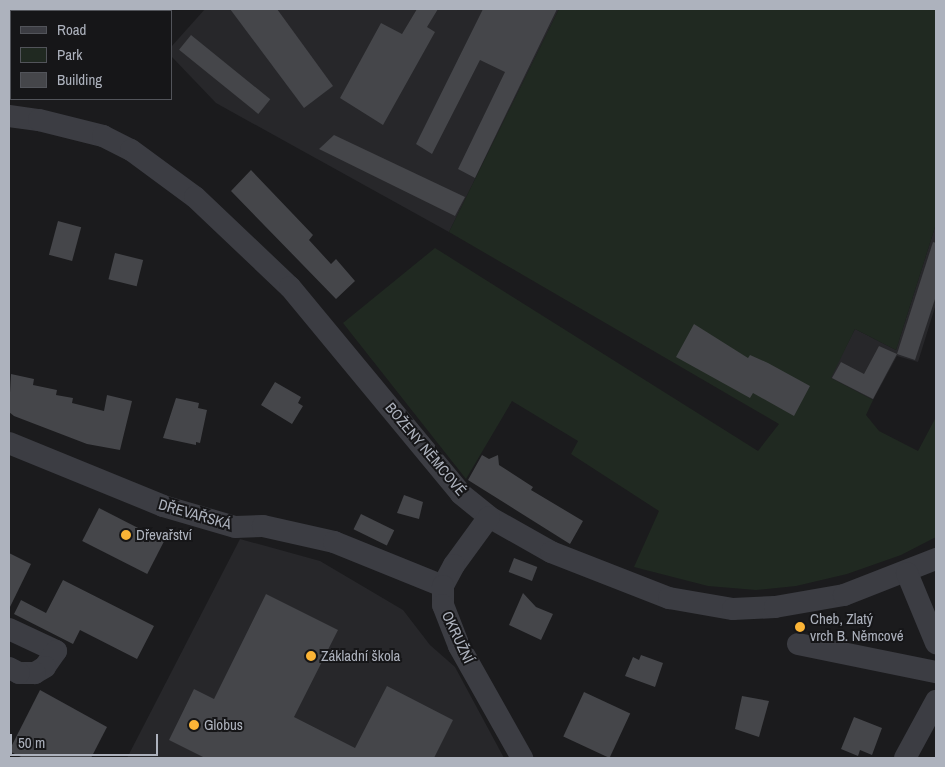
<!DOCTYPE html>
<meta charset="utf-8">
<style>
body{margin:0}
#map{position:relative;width:945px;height:767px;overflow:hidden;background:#1b1b1d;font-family:"Archivo Narrow",sans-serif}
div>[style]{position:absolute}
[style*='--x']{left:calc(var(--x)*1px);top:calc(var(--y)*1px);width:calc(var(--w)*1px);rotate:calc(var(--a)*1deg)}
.built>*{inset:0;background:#27272a}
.green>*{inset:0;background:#202921}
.water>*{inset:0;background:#2f3b43}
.building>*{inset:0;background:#45464a;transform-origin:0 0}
.minor>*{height:22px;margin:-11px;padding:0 11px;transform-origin:11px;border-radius:11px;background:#3c3d43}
.dots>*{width:14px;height:14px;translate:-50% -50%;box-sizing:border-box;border:2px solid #161618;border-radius:50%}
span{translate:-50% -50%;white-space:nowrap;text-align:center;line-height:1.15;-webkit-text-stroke:4px #161618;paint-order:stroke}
.street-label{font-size:15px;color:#adb2bd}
.poi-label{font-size:15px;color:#adb2bd}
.left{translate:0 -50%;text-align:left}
.frame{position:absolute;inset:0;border:10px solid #adb2bd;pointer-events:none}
.legend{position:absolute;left:10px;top:10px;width:162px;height:90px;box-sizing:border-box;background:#161618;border:1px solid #52545a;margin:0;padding:6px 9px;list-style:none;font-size:15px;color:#adb2bd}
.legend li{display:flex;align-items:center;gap:10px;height:25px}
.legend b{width:25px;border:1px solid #52545a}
.scale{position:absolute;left:10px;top:734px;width:148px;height:22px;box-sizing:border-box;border:2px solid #adb2bd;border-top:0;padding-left:6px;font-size:15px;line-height:18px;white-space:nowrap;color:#adb2bd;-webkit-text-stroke:4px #161618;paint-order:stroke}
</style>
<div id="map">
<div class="built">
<i style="clip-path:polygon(205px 9px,559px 9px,449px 232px,216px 103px,171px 56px,171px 47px)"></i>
<i style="clip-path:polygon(936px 224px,936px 304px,918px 362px,897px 356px,873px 400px,830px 378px,855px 329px,896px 350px)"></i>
<i style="clip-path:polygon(240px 539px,320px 561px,403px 610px,430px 645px,455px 667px,504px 758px,127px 758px)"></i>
</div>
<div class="green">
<i style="clip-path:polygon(559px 9px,936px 9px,936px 224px,896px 350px,855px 329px,831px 378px,873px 400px,866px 415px,879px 431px,918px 451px,936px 417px,936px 537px,901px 555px,847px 574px,796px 586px,756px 590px,708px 586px,634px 567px,659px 511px,571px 454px,578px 441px,512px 401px,466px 479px,343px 323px,435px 248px,758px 451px,779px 424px,449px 232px)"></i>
</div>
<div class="water">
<i style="clip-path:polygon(9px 9px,98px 9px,11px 11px,9px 30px)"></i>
</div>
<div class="building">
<i style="clip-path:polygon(230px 9px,277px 9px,333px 86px,304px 108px)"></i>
<i style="clip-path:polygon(417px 9px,438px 9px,427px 27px,435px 32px,383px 125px,340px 98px,381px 23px,402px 34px)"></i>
<i style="clip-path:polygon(483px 9px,557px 9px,475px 178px,458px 169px,505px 72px,480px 60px,432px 154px,416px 144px)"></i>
<i style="left:191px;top:35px;width:102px;height:19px;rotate:39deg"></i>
<i style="clip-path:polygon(334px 135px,465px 197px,455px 216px,319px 149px)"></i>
<i style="clip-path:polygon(251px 170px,313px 235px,309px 240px,331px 264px,336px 259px,355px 281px,336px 299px,231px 191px)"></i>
<i style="left:58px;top:221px;width:24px;height:35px;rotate:15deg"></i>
<i style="clip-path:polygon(933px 242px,936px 243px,936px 296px,915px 360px,897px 354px)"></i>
<i style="left:115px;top:253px;width:29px;height:27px;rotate:14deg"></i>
<i style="clip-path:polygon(694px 324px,748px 358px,750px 355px,768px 363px,810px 386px,794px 416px,753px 393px,750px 398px,676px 357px)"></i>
<i style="clip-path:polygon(879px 346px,897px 354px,873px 399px,832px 378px,841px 362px,864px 374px)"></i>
<i style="clip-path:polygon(11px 374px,34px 379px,33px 385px,57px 390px,56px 395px,73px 398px,72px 403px,104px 411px,107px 395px,132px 401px,120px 450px,87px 444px,14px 416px,9px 412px)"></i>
<i style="clip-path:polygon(275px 382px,301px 397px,298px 403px,303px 406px,292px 424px,261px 405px)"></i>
<i style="clip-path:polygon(176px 398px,199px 403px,198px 408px,207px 410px,200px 443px,196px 442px,196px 445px,163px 438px)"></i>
<i style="clip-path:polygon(482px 455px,489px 459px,498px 455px,499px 465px,533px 487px,531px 490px,583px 521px,570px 544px,468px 480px)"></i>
<i style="clip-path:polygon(404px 495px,423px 502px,419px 519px,397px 513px)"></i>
<i style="left:99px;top:508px;width:73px;height:37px;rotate:27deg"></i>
<i style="left:361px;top:514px;width:37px;height:17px;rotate:26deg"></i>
<i style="clip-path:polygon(9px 553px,31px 564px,9px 609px)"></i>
<i style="left:514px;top:558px;width:25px;height:15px;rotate:21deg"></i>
<i style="clip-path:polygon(63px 580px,154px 626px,137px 659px,80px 630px,73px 644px,14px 614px,21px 600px,46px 613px)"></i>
<i style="clip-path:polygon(523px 593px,536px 607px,553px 614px,541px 640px,509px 625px)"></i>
<i style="clip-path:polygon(266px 594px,338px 630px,294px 717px,355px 748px,387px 686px,453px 720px,434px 758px,205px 758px,169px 740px,194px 689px,214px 699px)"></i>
<i style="clip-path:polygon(641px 655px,663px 663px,655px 687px,625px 676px,633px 657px,639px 660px)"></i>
<i style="clip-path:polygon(40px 690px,107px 727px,91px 758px,23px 758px,9px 751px)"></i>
<i style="left:584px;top:692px;width:51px;height:49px;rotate:25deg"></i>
<i style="clip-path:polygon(742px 696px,769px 701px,759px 737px,735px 729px)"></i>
<i style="clip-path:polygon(854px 717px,882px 728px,872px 755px,860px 750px,858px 756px,841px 749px)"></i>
</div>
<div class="minor">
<i style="--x:9;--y:116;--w:30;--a:8"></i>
<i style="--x:39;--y:120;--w:66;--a:14"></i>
<i style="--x:103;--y:136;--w:31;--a:27"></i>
<i style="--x:131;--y:150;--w:79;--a:36.3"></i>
<i style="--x:195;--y:197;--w:131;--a:43.5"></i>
<i style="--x:290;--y:287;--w:268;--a:50.4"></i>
<i style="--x:461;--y:494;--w:36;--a:39"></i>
<i style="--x:489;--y:517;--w:71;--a:29.4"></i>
<i style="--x:551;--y:552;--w:127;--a:21.3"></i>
<i style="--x:669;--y:598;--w:65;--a:9.8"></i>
<i style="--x:733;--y:609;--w:42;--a:-2.7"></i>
<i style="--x:775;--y:607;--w:70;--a:-9.9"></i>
<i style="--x:844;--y:595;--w:99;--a:-21.4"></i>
<i style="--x:9;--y:443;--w:166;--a:22.2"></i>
<i style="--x:163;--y:506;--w:75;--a:16.3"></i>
<i style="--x:235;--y:527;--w:28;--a:-2"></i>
<i style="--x:263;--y:526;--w:73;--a:12.7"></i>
<i style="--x:334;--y:542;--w:118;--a:22"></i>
<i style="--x:489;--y:517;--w:59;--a:126.1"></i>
<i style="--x:454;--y:565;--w:24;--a:118"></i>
<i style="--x:443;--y:586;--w:19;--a:90"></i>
<i style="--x:443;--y:605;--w:44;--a:68.7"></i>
<i style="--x:459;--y:646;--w:129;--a:60.6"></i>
<i style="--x:907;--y:573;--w:76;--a:67.5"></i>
<i style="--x:9;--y:629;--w:52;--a:25.1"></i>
<i style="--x:56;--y:651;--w:19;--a:125"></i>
<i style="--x:45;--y:667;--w:12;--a:149"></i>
<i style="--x:35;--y:673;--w:16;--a:180"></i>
<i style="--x:19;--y:673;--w:11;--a:-153"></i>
<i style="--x:798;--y:644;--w:141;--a:11.5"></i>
<i style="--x:905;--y:758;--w:65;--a:-61.5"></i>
</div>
<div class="dots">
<i style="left:126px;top:535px;background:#fbb436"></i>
<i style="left:800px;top:627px;background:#fbb436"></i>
<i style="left:311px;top:656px;background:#fbb436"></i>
<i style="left:194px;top:725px;background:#fbb436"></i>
</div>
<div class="street-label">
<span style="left:426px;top:449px;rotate:50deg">BOŽENY NĚMCOVÉ</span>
<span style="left:195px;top:514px;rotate:16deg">DŘEVAŘSKÁ</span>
<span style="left:458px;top:637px;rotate:65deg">OKRUŽNÍ</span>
</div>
<div class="poi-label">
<span class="left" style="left:136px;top:535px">Dřevařství</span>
<span class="left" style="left:810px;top:627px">Cheb, Zlatý<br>vrch B. Němcové</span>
<span class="left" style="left:321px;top:656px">Základní škola</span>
<span class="left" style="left:204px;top:725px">Globus</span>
</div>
<div class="frame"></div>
<ul class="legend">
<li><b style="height:6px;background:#3c3d43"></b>Road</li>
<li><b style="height:14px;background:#202921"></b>Park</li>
<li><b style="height:14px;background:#45464a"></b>Building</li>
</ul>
<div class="scale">50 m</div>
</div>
